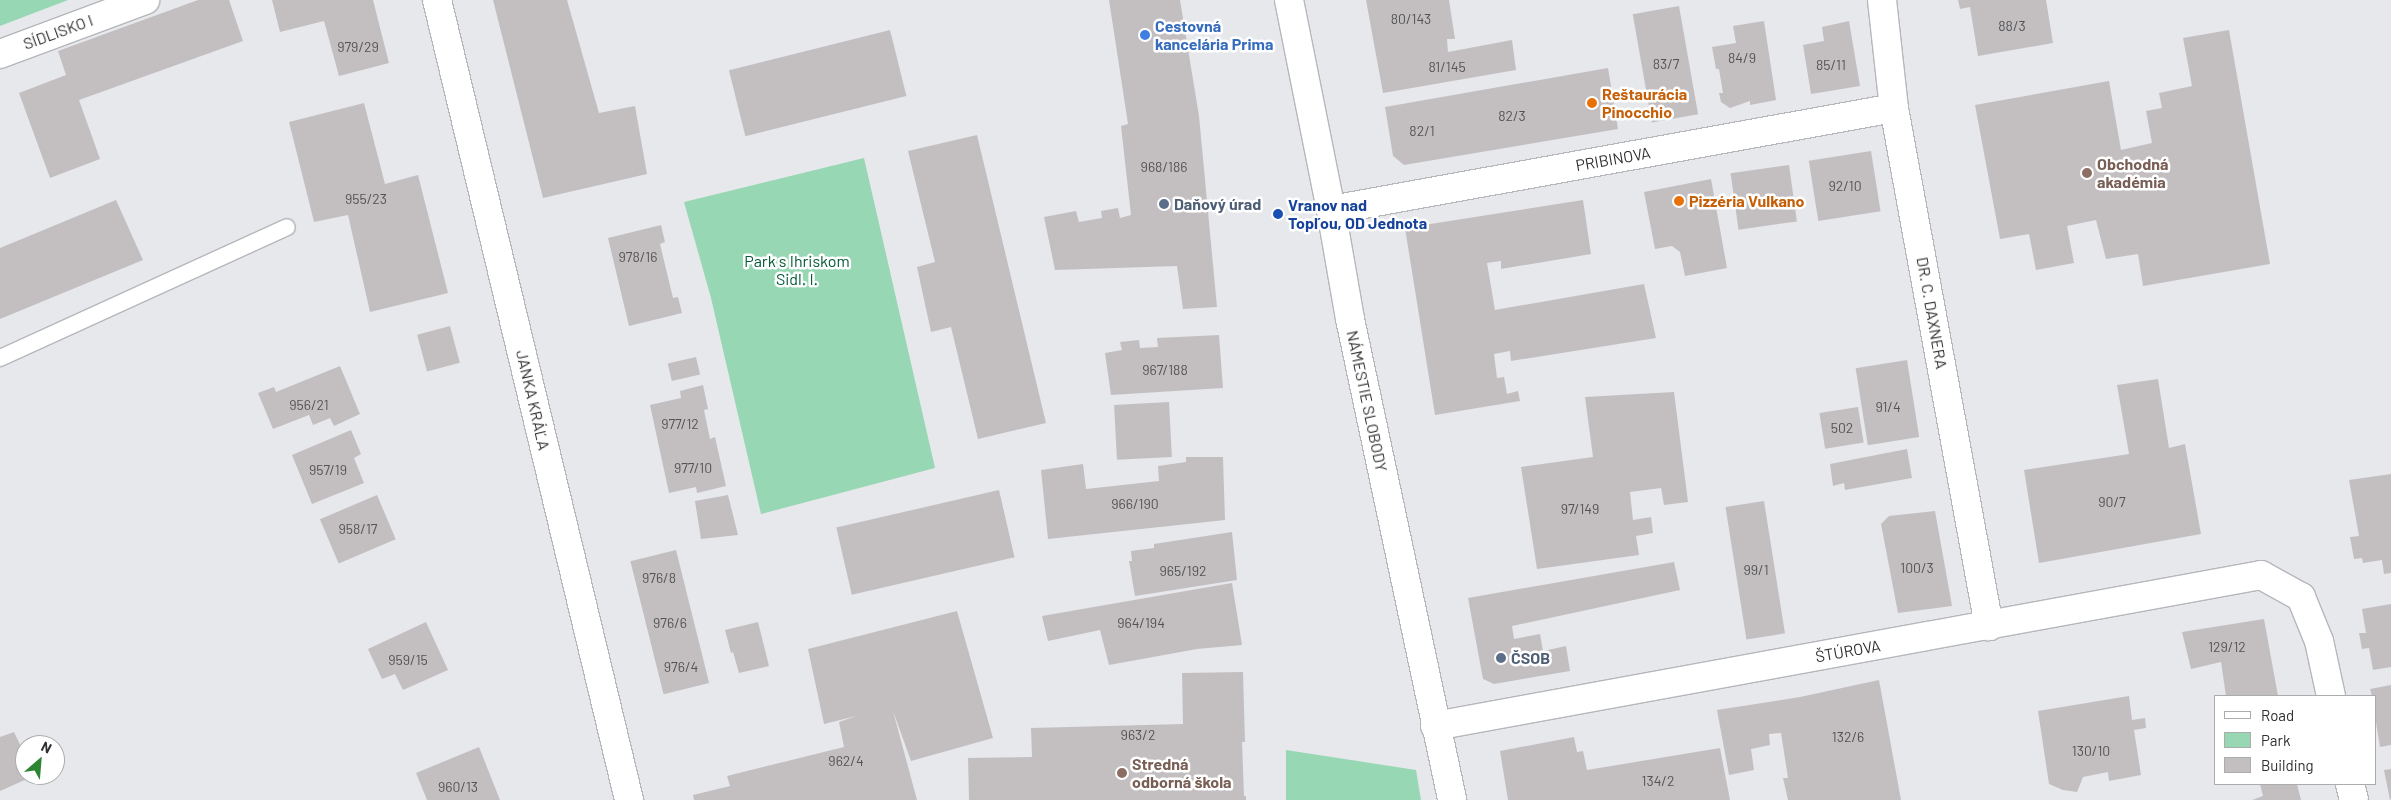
<!DOCTYPE html>
<meta charset="utf-8">
<style>
body{margin:0}
#map{position:relative;width:2391px;height:800px;overflow:hidden;background:#e6e8ec;font-family:Barlow,sans-serif}
div>[style]{position:absolute}
[style*='--x']{left:calc(var(--x)*1px);top:calc(var(--y)*1px);width:calc(var(--w)*1px);rotate:calc(var(--a)*1deg)}
.green>*{inset:0;background:#98d7b3}
.building>*{inset:0;background:#c3bfc1;transform-origin:0 0}
.roads{filter:drop-shadow(1px 0 #b5b7bb) drop-shadow(-1px 0 #b5b7bb) drop-shadow(0 1px #b5b7bb) drop-shadow(0 -1px #b5b7bb)}
.service>*{height:16px;margin:-8px;padding:0 8px;transform-origin:8px;border-radius:8px;background:#fff}
.minor>*{height:28px;margin:-14px;padding:0 14px;transform-origin:14px;border-radius:14px;background:#fff}
.tertiary>*{height:28px;margin:-14px;padding:0 14px;transform-origin:14px;border-radius:14px;background:#fff}
.dots>*{width:14px;height:14px;translate:-50% -50%;box-sizing:border-box;border:2px solid #fff;border-radius:50%}
span{translate:-50% -50%;white-space:nowrap;text-align:center;line-height:1.15;-webkit-text-stroke:5px #fff;paint-order:stroke}
.number-label{font-size:14px;color:#535355}
.number-label span{-webkit-text-stroke-width:0}
.shop-label{font-size:16px;color:#366cbe;font-weight:700}
.left{translate:0 -50%;text-align:left}
.street-label{font-size:16px;color:#2e2f31}
.food-label{font-size:16px;color:#c56008;font-weight:700}
.education-label{font-size:16px;color:#785e54;font-weight:700}
.service-label{font-size:16px;color:#4e5e75;font-weight:700}
.transit-label{font-size:16px;color:#164399;font-weight:700}
.park-label{font-size:16px;color:#035a37}
.legend{position:absolute;left:2214px;top:695px;width:162px;height:90px;box-sizing:border-box;background:#fff;border:1px solid #abacad;margin:0;padding:6px 9px;list-style:none;font-size:15px;color:#2e2f31}
.legend li{display:flex;align-items:center;gap:10px;height:25px}
.legend b{width:25px;border:1px solid #abacad}
.north{position:absolute;left:15px;top:735px;width:50px;height:50px;box-sizing:border-box;background:#fff;border:1px solid #abacad;border-radius:50%;rotate:27deg;font-size:14px;font-weight:700;line-height:20px;text-align:center;color:#2e2f31}
.north::after{content:'';display:block;margin:auto;width:18px;height:22px;background:#2d8534;clip-path:polygon(50% 0,100% 100%,50% 72%,0 100%)}
</style>
<div id="map">
<div class="green">
<i style="clip-path:polygon(0 0,68px 0,0 26px)"></i>
<i style="clip-path:polygon(864px 158px,935px 468px,761px 514px,711px 298px,684px 202px)"></i>
<i style="clip-path:polygon(1286px 750px,1416px 770px,1421px 800px,1286px 800px)"></i>
</div>
<div class="building">
<i style="clip-path:polygon(198px 0,229px 0,243px 41px,79px 100px,100px 159px,50px 178px,19px 93px,66px 75px,58px 51px)"></i>
<i style="clip-path:polygon(272px 0,373px 0,389px 63px,339px 76px,324px 21px,280px 32px)"></i>
<i style="clip-path:polygon(493px 0,567px 0,599px 113px,635px 106px,647px 174px,543px 198px)"></i>
<i style="clip-path:polygon(1109px 0,1180px 0,1199px 116px,1217px 307px,1183px 309px,1177px 266px,1055px 270px,1044px 217px,1076px 211px,1079px 222px,1102px 218px,1101px 211px,1118px 208px,1120px 218px,1131px 215px,1121px 126px,1128px 124px)"></i>
<i style="clip-path:polygon(1366px 0,1449px 0,1455px 39px,1447px 39px,1448px 52px,1512px 40px,1516px 70px,1383px 93px)"></i>
<i style="clip-path:polygon(1958px 0,2046px 0,2053px 43px,1978px 56px,1970px 7px,1960px 9px)"></i>
<i style="left:1679px;top:6px;width:110px;height:47px;rotate:80deg"></i>
<i style="clip-path:polygon(1764px 21px,1776px 100px,1750px 105px,1750px 101px,1730px 108px,1721px 102px,1719px 93px,1723px 93px,1719px 69px,1716px 69px,1712px 47px,1736px 43px,1733px 26px)"></i>
<i style="clip-path:polygon(1849px 21px,1860px 86px,1811px 94px,1803px 45px,1824px 41px,1822px 27px)"></i>
<i style="left:890px;top:30px;width:68px;height:166px;rotate:76deg"></i>
<i style="clip-path:polygon(2229px 30px,2270px 264px,2143px 286px,2138px 254px,2106px 259px,2096px 220px,2067px 226px,2074px 263px,2036px 270px,2029px 234px,2000px 239px,1975px 105px,2109px 81px,2121px 150px,2152px 143px,2146px 111px,2162px 108px,2159px 93px,2192px 86px,2183px 38px)"></i>
<i style="clip-path:polygon(1608px 68px,1618px 129px,1404px 165px,1393px 156px,1385px 107px)"></i>
<i style="clip-path:polygon(364px 103px,385px 184px,418px 175px,448px 293px,370px 312px,348px 215px,314px 222px,289px 122px)"></i>
<i style="clip-path:polygon(977px 135px,1046px 423px,978px 439px,951px 327px,931px 332px,917px 267px,935px 262px,908px 151px)"></i>
<i style="left:1871px;top:151px;width:61px;height:63px;rotate:81deg"></i>
<i style="left:1789px;top:165px;width:57px;height:59px;rotate:82deg"></i>
<i style="clip-path:polygon(1711px 179px,1727px 268px,1685px 276px,1680px 252px,1672px 246px,1655px 249px,1644px 192px)"></i>
<i style="clip-path:polygon(116px 200px,143px 260px,0 319px,0 248px)"></i>
<i style="clip-path:polygon(1583px 200px,1591px 254px,1501px 269px,1501px 261px,1487px 263px,1495px 310px,1644px 284px,1656px 338px,1511px 361px,1510px 351px,1494px 354px,1497px 378px,1504px 377px,1507px 394px,1518px 391px,1520px 401px,1435px 415px,1405px 228px)"></i>
<i style="clip-path:polygon(661px 225px,665px 242px,660px 244px,673px 298px,678px 297px,682px 313px,629px 326px,608px 238px)"></i>
<i style="left:450px;top:326px;width:38px;height:34px;rotate:75deg"></i>
<i style="clip-path:polygon(1219px 335px,1223px 388px,1111px 395px,1105px 353px,1122px 350px,1120px 342px,1139px 340px,1140px 348px,1158px 347px,1157px 338px)"></i>
<i style="left:696px;top:357px;width:18px;height:29px;rotate:77deg"></i>
<i style="left:1907px;top:360px;width:78px;height:52px;rotate:81deg"></i>
<i style="clip-path:polygon(340px 366px,360px 414px,334px 426px,330px 418px,313px 425px,309px 415px,273px 429px,258px 393px,274px 387px,276px 392px)"></i>
<i style="clip-path:polygon(2158px 379px,2169px 448px,2185px 444px,2201px 534px,2039px 563px,2024px 470px,2129px 454px,2117px 385px)"></i>
<i style="clip-path:polygon(703px 385px,708px 409px,704px 410px,710px 439px,715px 437px,726px 486px,697px 493px,696px 487px,669px 493px,650px 405px,681px 398px,680px 391px)"></i>
<i style="clip-path:polygon(1674px 392px,1688px 502px,1664px 505px,1661px 488px,1630px 492px,1633px 520px,1651px 517px,1653px 533px,1636px 536px,1639px 555px,1537px 569px,1521px 467px,1593px 457px,1585px 397px)"></i>
<i style="left:1169px;top:402px;width:55px;height:55px;rotate:87deg"></i>
<i style="left:1858px;top:407px;width:36px;height:39px;rotate:81deg"></i>
<i style="clip-path:polygon(351px 430px,361px 454px,354px 458px,364px 483px,312px 504px,292px 455px)"></i>
<i style="clip-path:polygon(1907px 449px,1912px 478px,1845px 490px,1844px 483px,1833px 486px,1830px 464px)"></i>
<i style="clip-path:polygon(1186px 457px,1223px 457px,1225px 520px,1048px 539px,1041px 470px,1083px 464px,1086px 489px,1159px 481px,1158px 466px,1186px 462px)"></i>
<i style="clip-path:polygon(2391px 474px,2391px 573px,2384px 574px,2382px 560px,2363px 563px,2362px 558px,2354px 559px,2350px 537px,2359px 536px,2349px 480px)"></i>
<i style="left:999px;top:490px;width:69px;height:167px;rotate:77deg"></i>
<i style="left:377px;top:495px;width:48px;height:62px;rotate:67deg"></i>
<i style="clip-path:polygon(728px 495px,738px 535px,701px 539px,695px 501px)"></i>
<i style="left:1764px;top:501px;width:134px;height:39px;rotate:81deg"></i>
<i style="clip-path:polygon(1935px 511px,1952px 606px,1898px 613px,1881px 524px,1889px 516px)"></i>
<i style="clip-path:polygon(1232px 532px,1237px 580px,1135px 596px,1129px 561px,1132px 561px,1131px 551px,1154px 548px,1154px 544px)"></i>
<i style="left:676px;top:550px;width:137px;height:47px;rotate:76deg"></i>
<i style="clip-path:polygon(1674px 562px,1680px 590px,1512px 626px,1514px 639px,1540px 634px,1543px 651px,1566px 646px,1570px 671px,1494px 684px,1483px 679px,1468px 598px)"></i>
<i style="clip-path:polygon(1232px 583px,1242px 645px,1197px 649px,1109px 665px,1100px 630px,1048px 641px,1042px 616px)"></i>
<i style="clip-path:polygon(2391px 604px,2391px 667px,2373px 670px,2369px 648px,2362px 649px,2359px 633px,2366px 633px,2362px 609px)"></i>
<i style="clip-path:polygon(957px 611px,993px 738px,911px 761px,893px 711px,917px 800px,694px 800px,693px 795px,730px 786px,727px 776px,844px 747px,839px 722px,856px 716px,824px 724px,808px 649px)"></i>
<i style="clip-path:polygon(2264px 619px,2278px 696px,2226px 696px,2221px 662px,2191px 669px,2182px 632px)"></i>
<i style="clip-path:polygon(426px 622px,448px 670px,403px 690px,395px 674px,382px 679px,368px 649px)"></i>
<i style="clip-path:polygon(758px 622px,769px 666px,739px 673px,733px 652px,731px 653px,725px 630px)"></i>
<i style="clip-path:polygon(1243px 672px,1245px 742px,1242px 742px,1244px 796px,1246px 796px,1246px 800px,969px 800px,968px 758px,1032px 757px,1031px 728px,1183px 724px,1182px 673px)"></i>
<i style="clip-path:polygon(1879px 680px,1901px 800px,1788px 800px,1783px 778px,1788px 778px,1781px 733px,1769px 734px,1770px 745px,1751px 749px,1754px 770px,1729px 775px,1717px 710px,1800px 697px)"></i>
<i style="clip-path:polygon(2391px 685px,2391px 745px,2380px 747px,2375px 716px,2375px 696px,2372px 696px,2370px 689px)"></i>
<i style="clip-path:polygon(2129px 696px,2132px 720px,2145px 718px,2146px 728px,2134px 730px,2141px 775px,2109px 781px,2108px 772px,2083px 777px,2077px 792px,2063px 790px,2049px 784px,2038px 711px)"></i>
<i style="clip-path:polygon(14px 732px,25px 755px,25px 775px,36px 775px,0 791px,0 737px)"></i>
<i style="clip-path:polygon(1574px 737px,1577px 752px,1583px 751px,1587px 770px,1720px 748px,1730px 800px,1508px 800px,1500px 751px)"></i>
<i style="clip-path:polygon(479px 747px,500px 800px,427px 800px,416px 773px)"></i>
<i style="clip-path:polygon(2391px 769px,2391px 799px,2390px 800px,2384px 770px)"></i>
<i style="clip-path:polygon(2260px 784px,2297px 784px,2301px 800px,2252px 800px,2263px 796px)"></i>
</div>
<div class="roads">
<div class="service">
<i style="--x:0;--y:358;--w:315;--a:-24.5"></i>
</div>
<div class="minor">
<i style="--x:437;--y:0;--w:823;--a:76.5"></i>
<i style="--x:1882;--y:0;--w:109;--a:83.7"></i>
<i style="--x:1894;--y:108;--w:527;--a:79.61"></i>
<i style="--x:0;--y:54;--w:155;--a:-20.4"></i>
<i style="--x:1331;--y:210;--w:572;--a:-10.27"></i>
<i style="--x:1435;--y:726;--w:840;--a:-10.36"></i>
<i style="--x:2261;--y:575;--w:46;--a:28.8"></i>
<i style="--x:2301;--y:597;--w:48;--a:67.8"></i>
<i style="--x:2319;--y:641;--w:56;--a:77.7"></i>
<i style="--x:2350;--y:784;--w:16;--a:76"></i>
</div>
<div class="tertiary">
<i style="--x:1289;--y:0;--w:214;--a:78.7"></i>
<i style="--x:1331;--y:210;--w:111;--a:80.1"></i>
<i style="--x:1350;--y:319;--w:492;--a:78"></i>
</div>
</div>
<div class="dots">
<i style="left:1145px;top:35px;background:#3f7fe0"></i>
<i style="left:1592px;top:103px;background:#e8710a"></i>
<i style="left:2087px;top:173px;background:#8d6e63"></i>
<i style="left:1679px;top:201px;background:#e8710a"></i>
<i style="left:1164px;top:204px;background:#5c6f8a"></i>
<i style="left:1278px;top:214px;background:#1a4fb4"></i>
<i style="left:1501px;top:658px;background:#5c6f8a"></i>
<i style="left:1122px;top:773px;background:#8d6e63"></i>
</div>
<div class="number-label">
<span style="left:1411px;top:19px">80/143</span>
<span style="left:2012px;top:26px">88/3</span>
<span style="left:358px;top:47px">979/29</span>
<span style="left:1742px;top:58px">84/9</span>
<span style="left:1666px;top:64px">83/7</span>
<span style="left:1831px;top:65px">85/11</span>
<span style="left:1447px;top:67px">81/145</span>
<span style="left:1512px;top:116px">82/3</span>
<span style="left:1422px;top:131px">82/1</span>
<span style="left:1164px;top:167px">968/186</span>
<span style="left:1845px;top:186px">92/10</span>
<span style="left:366px;top:199px">955/23</span>
<span style="left:638px;top:257px">978/16</span>
<span style="left:1165px;top:370px">967/188</span>
<span style="left:309px;top:405px">956/21</span>
<span style="left:1888px;top:407px">91/4</span>
<span style="left:680px;top:424px">977/12</span>
<span style="left:1842px;top:428px">502</span>
<span style="left:693px;top:468px">977/10</span>
<span style="left:328px;top:470px">957/19</span>
<span style="left:2112px;top:502px">90/7</span>
<span style="left:1135px;top:504px">966/190</span>
<span style="left:1580px;top:509px">97/149</span>
<span style="left:358px;top:529px">958/17</span>
<span style="left:1917px;top:568px">100/3</span>
<span style="left:1756px;top:570px">99/1</span>
<span style="left:1183px;top:571px">965/192</span>
<span style="left:659px;top:578px">976/8</span>
<span style="left:670px;top:623px">976/6</span>
<span style="left:1141px;top:623px">964/194</span>
<span style="left:2227px;top:647px">129/12</span>
<span style="left:408px;top:660px">959/15</span>
<span style="left:681px;top:667px">976/4</span>
<span style="left:1138px;top:735px">963/2</span>
<span style="left:1848px;top:737px">132/6</span>
<span style="left:2091px;top:751px">130/10</span>
<span style="left:846px;top:761px">962/4</span>
<span style="left:1658px;top:781px">134/2</span>
<span style="left:458px;top:787px">960/13</span>
</div>
<div class="shop-label">
<span class="left" style="left:1155px;top:35px">Cestovná<br>kancelária Prima</span>
</div>
<div class="street-label">
<span style="left:58px;top:32px;rotate:-20deg">SÍDLISKO I</span>
<span style="left:1613px;top:159px;rotate:-10deg">PRIBINOVA</span>
<span style="left:1932px;top:313px;rotate:80deg">DR. C. DAXNERA</span>
<span style="left:533px;top:400px;rotate:77deg">JANKA KRÁĽA</span>
<span style="left:1367px;top:401px;rotate:78deg">NÁMESTIE SLOBODY</span>
<span style="left:1848px;top:651px;rotate:-10deg">ŠTÚROVA</span>
</div>
<div class="food-label">
<span class="left" style="left:1602px;top:103px">Reštaurácia<br>Pinocchio</span>
<span class="left" style="left:1689px;top:201px">Pizzéria Vulkano</span>
</div>
<div class="education-label">
<span class="left" style="left:2097px;top:173px">Obchodná<br>akadémia</span>
<span class="left" style="left:1132px;top:773px">Stredná<br>odborná škola</span>
</div>
<div class="service-label">
<span class="left" style="left:1174px;top:204px">Daňový úrad</span>
<span class="left" style="left:1511px;top:658px">ČSOB</span>
</div>
<div class="transit-label">
<span class="left" style="left:1288px;top:214px">Vranov nad<br>Topľou, OD Jednota</span>
</div>
<div class="park-label">
<span style="left:797px;top:270px">Park s Ihriskom<br>Sidl. I.</span>
</div>
<ul class="legend">
<li><b style="height:6px;background:#fff"></b>Road</li>
<li><b style="height:14px;background:#98d7b3"></b>Park</li>
<li><b style="height:14px;background:#c3bfc1"></b>Building</li>
</ul>
<div class="north">N</div>
</div>
